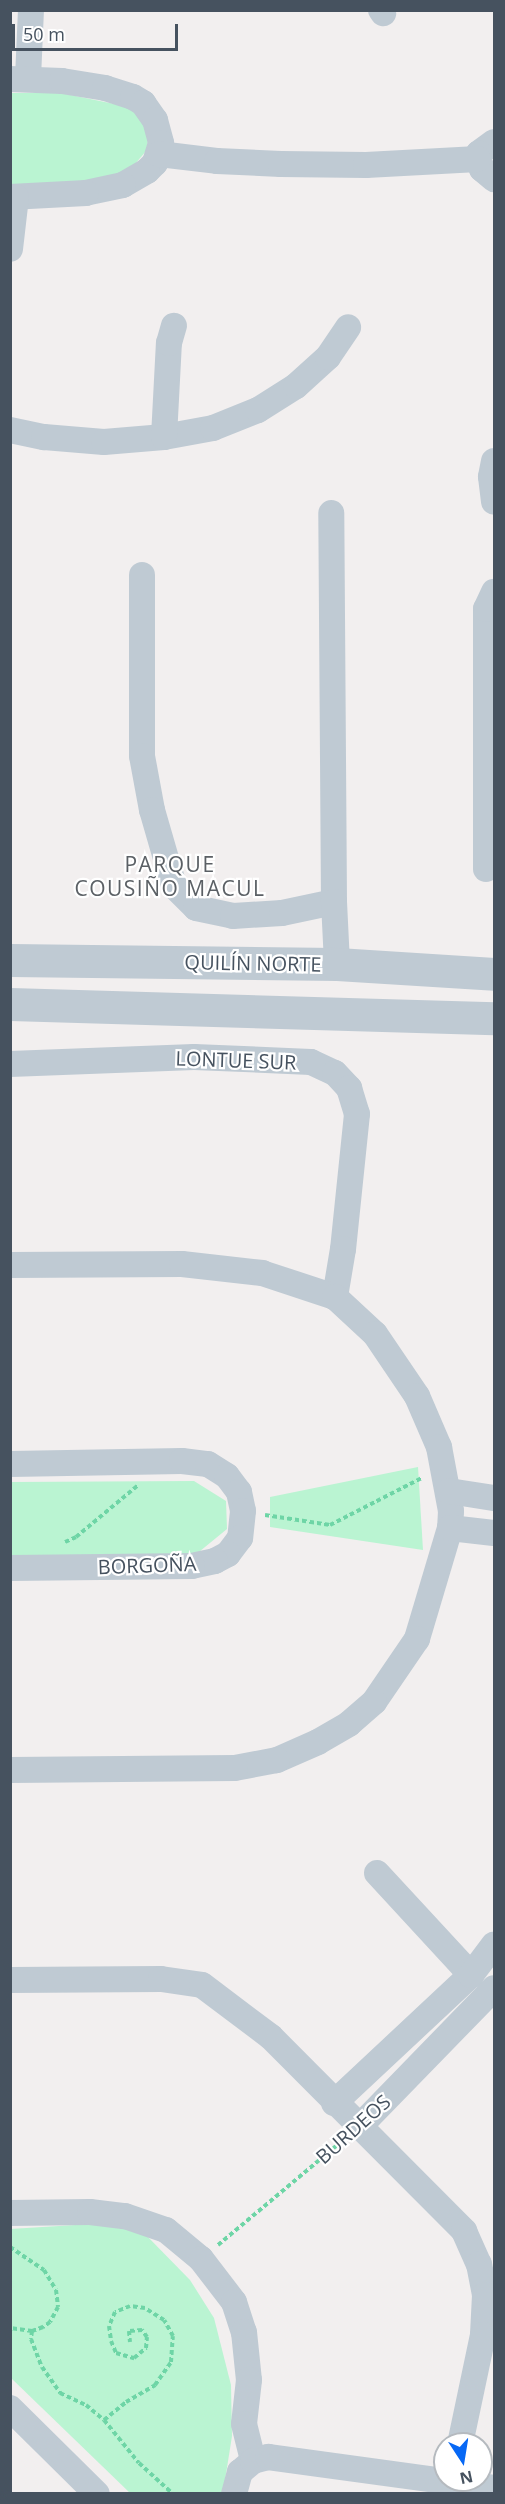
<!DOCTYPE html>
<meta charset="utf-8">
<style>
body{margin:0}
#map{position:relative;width:505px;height:2504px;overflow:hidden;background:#f2efef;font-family:"Open Sans",sans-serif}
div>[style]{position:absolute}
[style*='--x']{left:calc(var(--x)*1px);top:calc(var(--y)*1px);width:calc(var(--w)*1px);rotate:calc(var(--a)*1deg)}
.green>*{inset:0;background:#baf4d2}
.path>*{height:4px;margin-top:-2px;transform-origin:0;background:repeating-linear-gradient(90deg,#6ed5a6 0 4.5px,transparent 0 7.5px)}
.minor>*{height:26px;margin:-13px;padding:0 13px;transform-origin:13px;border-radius:13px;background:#bfcad3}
.tertiary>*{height:33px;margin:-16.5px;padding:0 16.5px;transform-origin:16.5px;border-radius:16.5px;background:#bfcad3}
span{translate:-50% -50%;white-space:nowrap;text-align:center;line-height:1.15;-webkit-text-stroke:4.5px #fff;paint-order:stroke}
.street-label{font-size:20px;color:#46525f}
.neighbourhood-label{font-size:21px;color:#5b6065;letter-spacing:1.5px}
.frame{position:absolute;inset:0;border:12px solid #46525f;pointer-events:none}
.north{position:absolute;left:433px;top:2432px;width:60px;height:60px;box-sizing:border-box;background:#fff;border:2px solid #b5babf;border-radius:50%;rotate:168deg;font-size:16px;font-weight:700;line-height:24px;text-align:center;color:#46525f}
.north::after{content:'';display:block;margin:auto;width:21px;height:27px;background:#0768f5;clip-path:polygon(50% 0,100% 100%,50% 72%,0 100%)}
.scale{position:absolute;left:12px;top:24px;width:166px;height:27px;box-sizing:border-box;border:3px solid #46525f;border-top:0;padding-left:8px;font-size:18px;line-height:21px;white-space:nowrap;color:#46525f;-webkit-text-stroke:4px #fff;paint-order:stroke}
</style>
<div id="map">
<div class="green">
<i style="clip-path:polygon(11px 93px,61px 93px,129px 107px,137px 113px,149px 136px,146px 151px,130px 170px,79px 184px,11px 187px)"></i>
<i style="clip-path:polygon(418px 1467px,423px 1550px,270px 1527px,270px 1497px)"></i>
<i style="clip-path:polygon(194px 1481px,226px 1501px,227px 1529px,194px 1556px,11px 1558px,10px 1482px)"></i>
<i style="clip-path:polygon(108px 2223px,145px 2234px,190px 2280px,214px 2318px,231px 2385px,232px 2436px,223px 2493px,130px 2493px,11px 2378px,10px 2229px)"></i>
</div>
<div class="path">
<i style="--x:265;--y:1515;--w:66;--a:8.7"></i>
<i style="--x:330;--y:1525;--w:103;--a:-27.1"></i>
<i style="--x:65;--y:1542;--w:12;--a:-24"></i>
<i style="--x:76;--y:1537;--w:80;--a:-39.9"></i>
<i style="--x:218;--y:2245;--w:163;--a:-40"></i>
<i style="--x:10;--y:2247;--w:41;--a:34.1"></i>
<i style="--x:44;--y:2270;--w:23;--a:59"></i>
<i style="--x:56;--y:2290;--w:17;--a:83"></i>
<i style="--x:58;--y:2307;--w:17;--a:118"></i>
<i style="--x:50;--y:2322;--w:9;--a:144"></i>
<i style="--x:43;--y:2327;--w:12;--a:160"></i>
<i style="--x:32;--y:2331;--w:22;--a:-172"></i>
<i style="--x:32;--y:2331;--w:8;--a:97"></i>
<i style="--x:31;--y:2339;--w:30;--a:69"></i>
<i style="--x:42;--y:2367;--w:32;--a:55"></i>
<i style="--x:60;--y:2393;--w:29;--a:25"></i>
<i style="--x:86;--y:2405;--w:23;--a:40"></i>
<i style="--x:104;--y:2420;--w:55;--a:50.9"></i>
<i style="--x:139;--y:2463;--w:46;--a:42.4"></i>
<i style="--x:104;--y:2420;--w:28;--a:-39"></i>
<i style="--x:126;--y:2402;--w:34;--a:-30"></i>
<i style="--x:155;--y:2385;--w:28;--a:-55"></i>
<i style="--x:171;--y:2362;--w:26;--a:-86"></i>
<i style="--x:173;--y:2336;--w:18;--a:-119"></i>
<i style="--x:164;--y:2320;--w:22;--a:-148"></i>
<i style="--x:145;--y:2308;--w:15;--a:-172"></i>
<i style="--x:130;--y:2306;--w:16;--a:158"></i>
<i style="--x:115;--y:2312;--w:15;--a:113"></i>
<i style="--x:109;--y:2326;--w:15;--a:82"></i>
<i style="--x:111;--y:2341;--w:13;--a:67"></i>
<i style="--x:116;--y:2353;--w:19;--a:16"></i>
<i style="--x:134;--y:2358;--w:16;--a:-40"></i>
<i style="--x:146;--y:2348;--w:11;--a:-85"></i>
<i style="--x:147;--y:2337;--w:9;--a:-126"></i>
<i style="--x:142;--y:2330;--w:13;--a:176"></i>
<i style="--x:129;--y:2331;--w:11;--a:85"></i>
</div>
<div class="minor">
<i style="--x:381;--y:10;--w:4;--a:56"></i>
<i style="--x:28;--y:78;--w:68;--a:-87.5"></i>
<i style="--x:10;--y:79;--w:52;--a:2.2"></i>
<i style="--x:62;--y:81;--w:44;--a:9.2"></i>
<i style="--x:105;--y:88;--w:29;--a:18"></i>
<i style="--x:133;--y:97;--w:12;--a:31"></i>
<i style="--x:143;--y:103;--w:21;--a:55"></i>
<i style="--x:155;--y:120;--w:24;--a:75"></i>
<i style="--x:161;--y:143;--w:21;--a:107"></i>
<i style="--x:155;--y:163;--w:11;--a:135"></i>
<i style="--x:147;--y:171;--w:28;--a:150"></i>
<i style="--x:123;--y:185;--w:38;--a:168"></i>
<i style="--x:86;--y:193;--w:76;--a:177"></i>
<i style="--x:494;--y:142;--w:19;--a:144"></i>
<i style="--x:479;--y:153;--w:6;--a:99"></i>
<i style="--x:478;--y:159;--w:11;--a:68"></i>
<i style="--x:482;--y:169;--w:16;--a:40"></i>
<i style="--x:159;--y:154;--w:58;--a:6.9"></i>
<i style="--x:217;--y:161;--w:64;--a:2.7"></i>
<i style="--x:281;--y:164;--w:85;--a:0.7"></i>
<i style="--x:366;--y:165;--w:112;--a:-3.1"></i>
<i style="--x:10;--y:249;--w:52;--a:-83.4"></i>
<i style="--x:10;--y:430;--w:35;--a:12"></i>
<i style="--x:44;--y:437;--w:60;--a:4.8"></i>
<i style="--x:104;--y:442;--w:60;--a:-4.8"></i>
<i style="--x:164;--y:437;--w:50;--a:-10.4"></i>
<i style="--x:213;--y:428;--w:48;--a:-21.8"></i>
<i style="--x:258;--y:410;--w:45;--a:-32.3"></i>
<i style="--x:296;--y:386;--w:43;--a:-42.2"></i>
<i style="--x:328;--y:357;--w:36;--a:-56"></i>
<i style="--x:164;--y:437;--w:94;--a:-87"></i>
<i style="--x:169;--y:343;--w:18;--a:-74"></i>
<i style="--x:494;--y:461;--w:16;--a:101"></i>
<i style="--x:491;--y:477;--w:25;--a:83"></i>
<i style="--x:142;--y:575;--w:181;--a:90"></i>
<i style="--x:142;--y:756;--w:55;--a:79.5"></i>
<i style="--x:152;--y:810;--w:79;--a:73.9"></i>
<i style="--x:174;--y:886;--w:31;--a:45"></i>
<i style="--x:196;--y:908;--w:38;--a:12"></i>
<i style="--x:233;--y:916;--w:49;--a:-3.5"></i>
<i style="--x:282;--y:913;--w:53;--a:-11.9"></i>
<i style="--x:334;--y:902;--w:389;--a:-90.4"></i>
<i style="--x:486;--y:869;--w:260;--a:-90"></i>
<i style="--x:486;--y:609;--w:19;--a:-65"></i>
<i style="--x:334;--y:902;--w:62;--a:87.2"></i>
<i style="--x:10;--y:1064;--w:184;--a:-2.2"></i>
<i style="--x:194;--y:1057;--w:117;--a:2.4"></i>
<i style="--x:311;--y:1062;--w:26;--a:25"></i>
<i style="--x:335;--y:1073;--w:21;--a:47"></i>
<i style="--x:349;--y:1088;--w:27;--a:73"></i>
<i style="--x:357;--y:1114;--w:136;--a:95.9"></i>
<i style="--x:343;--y:1249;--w:49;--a:99.5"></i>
<i style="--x:10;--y:1265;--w:172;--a:-0.3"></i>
<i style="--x:182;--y:1264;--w:81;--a:6.4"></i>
<i style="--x:262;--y:1273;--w:77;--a:18.2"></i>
<i style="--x:335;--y:1297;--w:54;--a:42.8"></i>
<i style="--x:375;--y:1334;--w:75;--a:55.9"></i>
<i style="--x:417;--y:1396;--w:56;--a:66.7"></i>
<i style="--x:439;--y:1447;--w:65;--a:79.4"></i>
<i style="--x:451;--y:1511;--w:17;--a:93"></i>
<i style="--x:450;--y:1528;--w:116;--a:106.6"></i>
<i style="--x:417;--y:1639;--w:76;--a:124.3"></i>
<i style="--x:374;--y:1702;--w:33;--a:139"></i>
<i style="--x:349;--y:1724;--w:36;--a:150"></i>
<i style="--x:318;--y:1742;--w:45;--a:156.3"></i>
<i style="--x:277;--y:1760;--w:43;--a:169.2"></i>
<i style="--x:235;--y:1768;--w:225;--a:179.5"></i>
<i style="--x:10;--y:1464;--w:172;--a:-1"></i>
<i style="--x:182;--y:1461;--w:26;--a:7"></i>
<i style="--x:208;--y:1464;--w:22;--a:32"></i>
<i style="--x:227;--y:1476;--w:20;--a:53"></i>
<i style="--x:239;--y:1492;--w:19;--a:78"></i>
<i style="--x:243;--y:1511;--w:27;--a:96"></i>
<i style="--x:240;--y:1538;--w:20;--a:127"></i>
<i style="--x:228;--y:1554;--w:15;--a:152"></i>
<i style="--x:215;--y:1561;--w:24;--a:168"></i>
<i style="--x:192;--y:1566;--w:182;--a:179.4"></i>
<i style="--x:449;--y:1491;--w:46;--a:8.8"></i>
<i style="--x:450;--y:1528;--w:44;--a:6.5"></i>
<i style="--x:377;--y:1873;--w:139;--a:47.3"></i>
<i style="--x:10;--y:1980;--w:151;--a:-0.4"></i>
<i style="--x:161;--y:1979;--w:41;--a:8.3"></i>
<i style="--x:202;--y:1985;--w:86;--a:37"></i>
<i style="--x:271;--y:2037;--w:274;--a:45.1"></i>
<i style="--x:464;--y:2231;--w:36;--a:66"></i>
<i style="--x:479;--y:2264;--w:32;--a:79"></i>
<i style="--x:485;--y:2295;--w:40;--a:92.9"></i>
<i style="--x:483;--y:2335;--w:111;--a:101.9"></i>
<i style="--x:334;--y:2103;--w:187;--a:-43.1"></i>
<i style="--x:471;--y:1975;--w:38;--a:-53"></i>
<i style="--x:360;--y:2126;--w:192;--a:-45.8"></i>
<i style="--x:10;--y:2213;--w:80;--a:-0.7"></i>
<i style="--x:90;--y:2212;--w:35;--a:7"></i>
<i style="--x:125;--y:2216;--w:43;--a:18.9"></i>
<i style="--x:166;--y:2230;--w:45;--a:39.6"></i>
<i style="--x:201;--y:2259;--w:54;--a:52.5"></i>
<i style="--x:234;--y:2302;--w:32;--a:72"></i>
<i style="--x:244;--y:2332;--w:48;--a:84.1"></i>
<i style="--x:249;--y:2380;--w:44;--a:96.5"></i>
<i style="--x:244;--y:2424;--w:38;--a:76"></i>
<i style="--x:10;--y:2408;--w:122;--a:44.7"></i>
<i style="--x:234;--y:2494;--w:23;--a:-75"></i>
<i style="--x:240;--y:2472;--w:17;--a:-40"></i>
<i style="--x:253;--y:2461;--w:16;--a:-15"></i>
<i style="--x:268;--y:2457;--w:228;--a:7.8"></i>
</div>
<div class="tertiary">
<i style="--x:10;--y:960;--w:327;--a:0.7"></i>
<i style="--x:337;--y:964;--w:157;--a:3.6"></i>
<i style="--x:10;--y:1004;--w:484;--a:1.7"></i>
</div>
<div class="street-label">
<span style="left:253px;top:963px;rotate:1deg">QUILÍN NORTE</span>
<span style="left:236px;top:1060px;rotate:2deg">LONTUE SUR</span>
<span style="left:147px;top:1565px;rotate:-2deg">BORGOÑA</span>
<span style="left:353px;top:2129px;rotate:-42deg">BURDEOS</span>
</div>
<div class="neighbourhood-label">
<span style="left:170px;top:876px">PARQUE<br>COUSIÑO MACUL</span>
</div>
<div class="frame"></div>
<div class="north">N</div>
<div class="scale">50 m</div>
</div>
